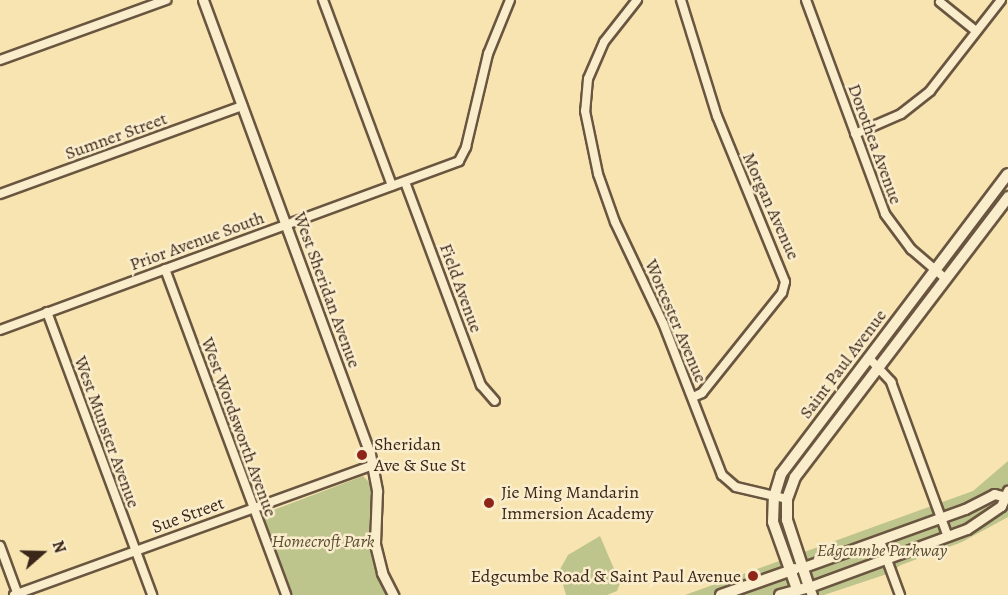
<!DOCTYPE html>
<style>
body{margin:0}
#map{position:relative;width:1008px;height:595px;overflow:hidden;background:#f7e4b1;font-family:Alegreya,serif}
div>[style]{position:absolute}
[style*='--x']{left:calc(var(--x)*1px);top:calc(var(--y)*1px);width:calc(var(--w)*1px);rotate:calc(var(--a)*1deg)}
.green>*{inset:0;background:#bdc48c}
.roads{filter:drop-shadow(2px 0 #6a5640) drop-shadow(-2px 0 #6a5640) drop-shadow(0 2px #6a5640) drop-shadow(0 -2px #6a5640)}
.minor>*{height:8px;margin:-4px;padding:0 4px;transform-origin:4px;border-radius:4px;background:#faedcc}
.tertiary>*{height:9px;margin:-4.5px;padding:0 4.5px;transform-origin:4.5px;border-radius:4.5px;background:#faedcc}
.secondary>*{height:10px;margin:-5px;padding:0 5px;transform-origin:5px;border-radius:5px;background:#faedcc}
.dots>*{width:16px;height:16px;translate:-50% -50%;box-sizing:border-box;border:3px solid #faedcc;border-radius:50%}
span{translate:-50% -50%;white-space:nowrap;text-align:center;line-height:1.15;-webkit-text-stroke:5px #faedcc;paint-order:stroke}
.street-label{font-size:18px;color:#3b261a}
.poi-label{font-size:18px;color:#3b261a}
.left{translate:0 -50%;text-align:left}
.right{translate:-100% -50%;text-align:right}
.park-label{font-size:18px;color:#5c4e36;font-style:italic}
.north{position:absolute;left:12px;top:523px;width:60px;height:60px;-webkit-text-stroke:4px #faedcc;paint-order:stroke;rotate:70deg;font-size:16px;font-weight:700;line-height:24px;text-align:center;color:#3b261a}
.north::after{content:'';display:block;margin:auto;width:21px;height:27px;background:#3b261a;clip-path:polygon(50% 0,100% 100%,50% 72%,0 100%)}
</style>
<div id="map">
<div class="green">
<i style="clip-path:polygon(1008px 461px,1008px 517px,962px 542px,901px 565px,887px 574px,824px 595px,685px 595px,973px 491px)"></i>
<i style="clip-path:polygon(363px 476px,372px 485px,369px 533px,372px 559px,386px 595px,292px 595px,263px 514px)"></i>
<i style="clip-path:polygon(600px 536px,620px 583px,617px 591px,607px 595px,566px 595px,559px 571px,568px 555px)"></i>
</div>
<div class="roads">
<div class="minor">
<i style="--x:323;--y:0;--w:198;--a:69.6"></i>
<i style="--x:637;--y:0;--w:53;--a:128.2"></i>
<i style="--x:604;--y:42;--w:40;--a:113.4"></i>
<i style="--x:588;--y:79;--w:32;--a:95"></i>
<i style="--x:585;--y:111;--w:64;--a:78.3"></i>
<i style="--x:598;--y:174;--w:51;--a:70.5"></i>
<i style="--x:615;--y:222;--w:112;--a:64.6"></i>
<i style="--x:663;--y:323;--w:163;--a:68.8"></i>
<i style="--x:722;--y:475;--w:18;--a:41"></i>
<i style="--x:736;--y:487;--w:52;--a:13.2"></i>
<i style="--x:681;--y:0;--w:121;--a:72.8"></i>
<i style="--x:717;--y:116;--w:179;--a:67.7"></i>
<i style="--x:785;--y:282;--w:11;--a:105"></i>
<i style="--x:782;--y:293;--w:128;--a:128.7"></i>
<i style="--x:702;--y:393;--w:10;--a:156"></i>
<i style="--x:806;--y:0;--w:228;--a:69.7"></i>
<i style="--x:885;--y:214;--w:44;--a:53.4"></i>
<i style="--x:911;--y:249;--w:46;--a:40.6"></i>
<i style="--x:940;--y:2;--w:46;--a:38.9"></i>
<i style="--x:0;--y:60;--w:177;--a:-19.9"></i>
<i style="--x:855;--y:134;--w:50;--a:-23.5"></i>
<i style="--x:901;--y:114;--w:37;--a:-38"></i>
<i style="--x:930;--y:91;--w:115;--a:-52"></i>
<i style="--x:405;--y:182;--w:217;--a:69.5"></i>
<i style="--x:481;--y:385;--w:21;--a:49"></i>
<i style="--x:0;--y:194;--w:258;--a:-20"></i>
<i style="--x:165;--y:269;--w:348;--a:69.6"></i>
<i style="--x:47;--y:312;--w:302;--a:69.6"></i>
<i style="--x:0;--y:330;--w:489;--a:-20.2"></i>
<i style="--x:459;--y:161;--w:16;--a:-63"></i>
<i style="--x:466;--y:147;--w:96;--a:-76.7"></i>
<i style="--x:488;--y:54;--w:58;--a:-67.8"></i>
<i style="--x:869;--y:358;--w:33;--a:47"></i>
<i style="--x:891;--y:382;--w:165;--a:69.8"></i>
<i style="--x:880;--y:541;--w:58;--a:69.7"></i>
<i style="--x:0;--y:546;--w:52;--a:69.8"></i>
<i style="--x:14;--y:595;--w:382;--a:-19.9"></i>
</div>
<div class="tertiary">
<i style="--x:203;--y:0;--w:484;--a:69.8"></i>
<i style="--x:370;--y:454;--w:38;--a:79"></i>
<i style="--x:377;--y:491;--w:53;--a:92.2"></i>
<i style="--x:375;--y:544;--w:30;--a:76"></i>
<i style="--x:382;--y:573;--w:25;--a:63"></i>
<i style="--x:801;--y:568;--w:174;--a:-19.8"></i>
<i style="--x:965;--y:509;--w:33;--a:-27"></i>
<i style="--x:994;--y:494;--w:8;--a:14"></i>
<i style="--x:812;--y:595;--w:9;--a:-111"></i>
<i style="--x:809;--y:587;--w:168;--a:-20.2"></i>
<i style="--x:967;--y:529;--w:41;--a:-34.1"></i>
<i style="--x:1001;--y:506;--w:17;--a:-66"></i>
</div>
<div class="secondary">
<i style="--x:797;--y:589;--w:71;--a:-109.7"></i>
<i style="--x:773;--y:522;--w:25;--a:-88"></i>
<i style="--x:774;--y:497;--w:24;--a:-73"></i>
<i style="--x:781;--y:474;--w:376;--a:-52.9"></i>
<i style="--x:721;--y:595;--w:78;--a:-19.4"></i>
<i style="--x:780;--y:595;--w:30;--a:-15"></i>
<i style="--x:809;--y:587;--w:71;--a:-108.2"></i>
<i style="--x:787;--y:520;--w:21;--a:-90"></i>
<i style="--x:787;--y:499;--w:23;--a:-70"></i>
<i style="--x:795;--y:477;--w:352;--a:-52.7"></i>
</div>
</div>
<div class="dots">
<i style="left:362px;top:455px;background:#8f2418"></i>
<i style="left:489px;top:503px;background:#8f2418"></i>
<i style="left:753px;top:576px;background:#8f2418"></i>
</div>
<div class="street-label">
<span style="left:116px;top:136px;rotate:-20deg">Sumner Street</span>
<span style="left:875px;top:144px;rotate:70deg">Dorothea Avenue</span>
<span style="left:771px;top:206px;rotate:66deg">Morgan Avenue</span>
<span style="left:197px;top:241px;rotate:-20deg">Prior Avenue South</span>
<span style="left:461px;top:288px;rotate:70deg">Field Avenue</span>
<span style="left:327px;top:290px;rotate:70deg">West Sheridan Avenue</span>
<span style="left:676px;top:321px;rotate:67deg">Worcester Avenue</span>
<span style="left:843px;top:364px;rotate:-53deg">Saint Paul Avenue</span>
<span style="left:239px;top:427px;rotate:70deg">West Wordsworth Avenue</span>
<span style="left:107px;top:432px;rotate:70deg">West Munster Avenue</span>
<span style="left:188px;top:515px;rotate:-20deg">Sue Street</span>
</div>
<div class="poi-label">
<span class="left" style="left:374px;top:455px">Sheridan<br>Ave &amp; Sue St</span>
<span class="left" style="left:501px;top:503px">Jie Ming Mandarin<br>Immersion Academy</span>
<span class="right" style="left:741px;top:576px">Edgcumbe Road &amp; Saint Paul Avenue</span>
</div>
<div class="park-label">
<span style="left:323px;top:541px">Homecroft Park</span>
<span style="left:882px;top:550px">Edgcumbe Parkway</span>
</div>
<div class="north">N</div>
</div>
